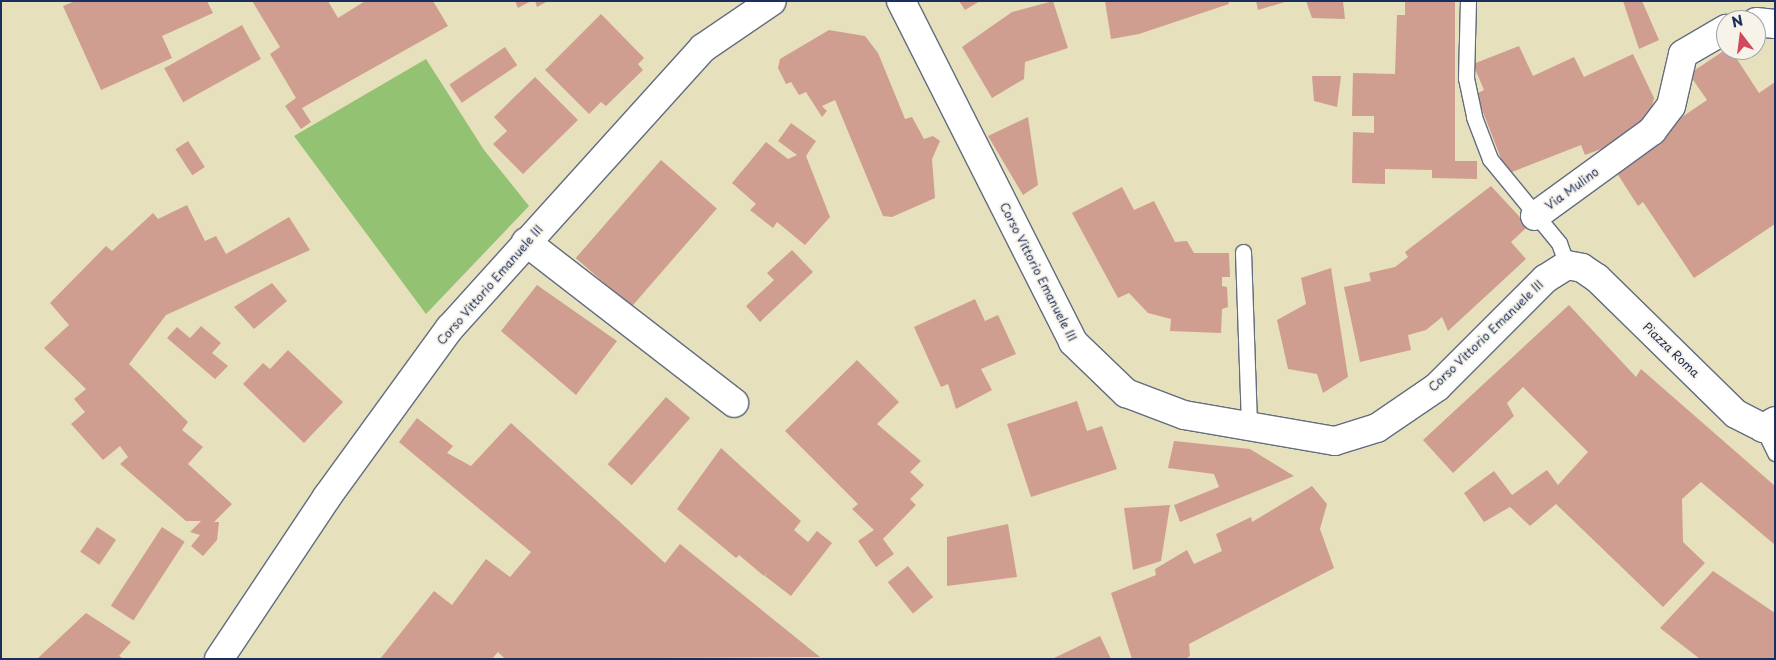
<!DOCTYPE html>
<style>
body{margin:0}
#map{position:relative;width:1776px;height:660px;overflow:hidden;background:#e6e0bc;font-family:"Playpen Sans",sans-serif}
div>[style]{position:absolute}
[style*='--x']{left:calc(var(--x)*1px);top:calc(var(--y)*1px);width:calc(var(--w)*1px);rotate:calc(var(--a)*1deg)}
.green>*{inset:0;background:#92c272}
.building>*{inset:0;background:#d09e90;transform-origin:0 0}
.roads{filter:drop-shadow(1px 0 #626d7f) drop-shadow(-1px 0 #626d7f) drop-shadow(0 1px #626d7f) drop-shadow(0 -1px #626d7f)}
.service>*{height:15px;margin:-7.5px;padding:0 7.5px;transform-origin:7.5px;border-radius:7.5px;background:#fff}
.minor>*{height:28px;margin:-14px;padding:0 14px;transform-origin:14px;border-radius:14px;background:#fff}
.tertiary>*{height:28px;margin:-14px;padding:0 14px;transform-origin:14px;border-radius:14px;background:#fff}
span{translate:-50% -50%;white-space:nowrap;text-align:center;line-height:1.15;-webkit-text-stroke:4px #f7f3e8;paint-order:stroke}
.street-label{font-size:12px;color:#1b2f5e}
.frame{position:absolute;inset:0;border:2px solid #1b2f5e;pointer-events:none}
.north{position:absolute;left:1716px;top:10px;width:50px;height:50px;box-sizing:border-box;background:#f7f3e8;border:1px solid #9fa5b1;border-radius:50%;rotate:345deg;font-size:14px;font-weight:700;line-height:20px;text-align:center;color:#1b2f5e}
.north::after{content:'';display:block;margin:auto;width:18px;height:22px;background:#d1495b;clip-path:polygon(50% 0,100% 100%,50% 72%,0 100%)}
</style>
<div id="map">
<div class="green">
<i style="clip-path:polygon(426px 59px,484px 150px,529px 206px,426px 314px,294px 136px)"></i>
</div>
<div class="building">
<i style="clip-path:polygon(75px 1px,207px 1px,213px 13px,162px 36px,172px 58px,101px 90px,63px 6px)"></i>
<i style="clip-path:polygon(252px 1px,328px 1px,338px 18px,365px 1px,433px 1px,448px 26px,302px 108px,311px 122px,301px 129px,285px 106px,296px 98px,270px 54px,280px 47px)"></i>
<i style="clip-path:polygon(515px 1px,531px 1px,518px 8px)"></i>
<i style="clip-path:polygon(535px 1px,548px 1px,537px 7px)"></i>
<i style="clip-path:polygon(959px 1px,980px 1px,965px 10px)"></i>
<i style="clip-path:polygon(1053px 1px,1068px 48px,1025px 62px,1024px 79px,992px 98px,962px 47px,1012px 12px)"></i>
<i style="clip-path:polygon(1105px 1px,1228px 1px,1229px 4px,1139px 34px,1111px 39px)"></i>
<i style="clip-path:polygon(1256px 1px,1285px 1px,1285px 2px,1258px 10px)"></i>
<i style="clip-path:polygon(1306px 1px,1343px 1px,1345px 19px,1312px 18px)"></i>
<i style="clip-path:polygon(1405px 1px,1455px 1px,1455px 161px,1477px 161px,1477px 179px,1432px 178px,1432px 170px,1385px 169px,1385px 184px,1352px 183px,1353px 132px,1374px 133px,1374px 116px,1352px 116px,1353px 73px,1395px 74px,1397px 15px,1405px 15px)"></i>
<i style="clip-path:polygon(1623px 1px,1642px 1px,1659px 40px,1639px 49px)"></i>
<i style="clip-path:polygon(601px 14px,644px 58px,638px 64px,643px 70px,606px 106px,601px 102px,589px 114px,545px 70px)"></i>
<i style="left:242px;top:25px;width:39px;height:89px;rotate:61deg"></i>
<i style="clip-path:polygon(829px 30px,865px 36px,878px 53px,905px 119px,912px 117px,924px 139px,933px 136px,940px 141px,932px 159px,935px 198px,892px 217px,883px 216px,835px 100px,822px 106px,827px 111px,822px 117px,806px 92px,799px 95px,791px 82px,786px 84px,778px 68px,780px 59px)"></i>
<i style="clip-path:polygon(1519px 46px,1533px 76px,1574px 57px,1584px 77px,1633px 54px,1654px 98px,1646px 132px,1585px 155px,1581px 145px,1507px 174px,1476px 94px,1484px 90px,1473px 64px)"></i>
<i style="left:505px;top:47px;width:22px;height:67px;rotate:56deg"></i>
<i style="clip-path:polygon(1725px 50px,1731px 50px,1759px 93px,1775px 82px,1775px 224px,1694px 278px,1643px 202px,1638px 206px,1615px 170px,1648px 140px,1707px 100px,1689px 74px)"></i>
<i style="clip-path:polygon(1312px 76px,1341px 76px,1337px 107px,1314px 101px)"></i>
<i style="clip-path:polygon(535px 77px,578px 120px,523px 174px,493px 144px,507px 131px,494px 117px)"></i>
<i style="clip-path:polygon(1028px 117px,1038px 185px,1023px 195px,988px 136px)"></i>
<i style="clip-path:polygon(791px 123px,816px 141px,806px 156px,830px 217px,805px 245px,777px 222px,773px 228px,750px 210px,756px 204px,732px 183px,766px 142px,788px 159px,797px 155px,778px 141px)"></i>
<i style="left:188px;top:141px;width:31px;height:15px;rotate:57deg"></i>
<i style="left:661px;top:160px;width:74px;height:130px;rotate:41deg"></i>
<i style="clip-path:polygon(1491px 186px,1528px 226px,1511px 242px,1526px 259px,1448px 331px,1442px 317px,1426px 330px,1408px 335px,1411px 350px,1360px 362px,1344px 287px,1371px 281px,1369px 273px,1395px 267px,1408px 257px,1405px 252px)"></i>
<i style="clip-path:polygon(1122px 187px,1134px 210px,1154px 201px,1175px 242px,1187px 241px,1194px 253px,1229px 253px,1230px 277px,1222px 277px,1222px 286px,1227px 287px,1228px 307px,1222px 309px,1221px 333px,1170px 331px,1171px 319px,1148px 313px,1129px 293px,1118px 298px,1072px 213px)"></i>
<i style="clip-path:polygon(187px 205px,205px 241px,216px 236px,226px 254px,289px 217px,310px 250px,166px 315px,129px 364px,188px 422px,182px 430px,203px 447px,188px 464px,232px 504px,214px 522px,219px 522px,217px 540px,203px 556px,191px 546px,200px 535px,190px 532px,201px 521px,186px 521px,120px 464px,128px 457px,120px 446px,103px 460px,71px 424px,85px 412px,74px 399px,86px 389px,44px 348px,69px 325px,50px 303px,106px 246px,112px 251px,153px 213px,158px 219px)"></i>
<i style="clip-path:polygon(792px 250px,813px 272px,760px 322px,746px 306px,774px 280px,767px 273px)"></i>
<i style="clip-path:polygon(1331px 268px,1348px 377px,1323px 393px,1317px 374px,1288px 369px,1277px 320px,1306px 304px,1301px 278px)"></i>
<i style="clip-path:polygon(272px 283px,287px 301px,254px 329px,234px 307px)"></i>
<i style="clip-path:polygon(537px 285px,617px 341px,576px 395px,501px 331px)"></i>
<i style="clip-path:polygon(975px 299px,985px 321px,998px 315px,1016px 354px,981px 369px,992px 390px,956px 409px,948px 384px,941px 387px,914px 327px)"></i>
<i style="clip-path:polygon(1569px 305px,1636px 377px,1641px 369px,1775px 486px,1775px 545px,1701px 482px,1682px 499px,1683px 542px,1705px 563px,1663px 607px,1556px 504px,1530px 526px,1510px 507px,1484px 522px,1464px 493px,1494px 471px,1512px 495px,1547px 470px,1558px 485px,1588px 452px,1523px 387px,1507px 403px,1514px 416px,1453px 473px,1423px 440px)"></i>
<i style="clip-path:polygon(201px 326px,221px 343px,212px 353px,228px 366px,215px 379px,167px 338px,177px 327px,190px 338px)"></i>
<i style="clip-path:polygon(288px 350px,343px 402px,304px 443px,243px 384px,263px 363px,270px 369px)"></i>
<i style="clip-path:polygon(857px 360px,899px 402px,877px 424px,921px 461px,910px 472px,924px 485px,910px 499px,916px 505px,883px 539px,894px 554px,876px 567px,858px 541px,874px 530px,852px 509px,858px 504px,785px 431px)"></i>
<i style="left:666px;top:397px;width:32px;height:89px;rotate:41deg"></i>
<i style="clip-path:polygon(1077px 401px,1087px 431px,1102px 426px,1117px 469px,1031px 497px,1007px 424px)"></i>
<i style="clip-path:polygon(417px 418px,453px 446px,447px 453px,471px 466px,511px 423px,665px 563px,680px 544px,820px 657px,505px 659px,498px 652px,492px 659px,380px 659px,434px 591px,452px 605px,486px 559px,510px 577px,531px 552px,399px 442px)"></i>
<i style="clip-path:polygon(1174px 441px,1250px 449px,1294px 476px,1180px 522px,1174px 505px,1219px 487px,1214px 474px,1168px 468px)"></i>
<i style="clip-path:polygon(721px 448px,801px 521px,794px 530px,808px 542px,817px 531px,832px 543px,791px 596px,765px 576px,768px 572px,764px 576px,739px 555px,736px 558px,677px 509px)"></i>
<i style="clip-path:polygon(1312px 486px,1327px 504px,1320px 529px,1334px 568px,1189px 644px,1190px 656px,1185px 659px,1132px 659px,1111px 593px,1156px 575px,1155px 569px,1187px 550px,1194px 564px,1222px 551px,1216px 534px,1251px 517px,1252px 522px)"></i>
<i style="clip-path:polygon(1170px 505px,1161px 561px,1133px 570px,1124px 508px)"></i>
<i style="clip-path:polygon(1008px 524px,1017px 577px,947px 586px,947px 537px)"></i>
<i style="left:97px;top:527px;width:23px;height:30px;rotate:34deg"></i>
<i style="left:162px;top:527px;width:27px;height:94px;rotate:33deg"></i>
<i style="left:908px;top:566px;width:40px;height:26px;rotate:51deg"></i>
<i style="clip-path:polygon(1713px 571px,1775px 613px,1775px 659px,1700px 659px,1660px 628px)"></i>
<i style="clip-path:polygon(86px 613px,131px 642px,119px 656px,124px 659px,37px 659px)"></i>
<i style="clip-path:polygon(1100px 636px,1111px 659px,1052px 659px)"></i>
</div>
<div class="roads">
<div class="service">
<i style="--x:1468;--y:1;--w:77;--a:91.5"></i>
<i style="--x:1466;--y:78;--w:40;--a:78"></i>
<i style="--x:1474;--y:117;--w:45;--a:69.1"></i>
<i style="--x:1490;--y:159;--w:109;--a:50.6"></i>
<i style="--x:1559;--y:243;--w:23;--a:70"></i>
<i style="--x:1243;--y:252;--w:176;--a:88"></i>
<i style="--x:1763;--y:428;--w:28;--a:64"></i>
</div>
<div class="minor">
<i style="--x:1756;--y:22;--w:19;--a:6"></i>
<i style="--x:1535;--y:216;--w:145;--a:-36"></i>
<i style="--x:1652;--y:131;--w:31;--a:-53"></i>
<i style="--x:1671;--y:106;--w:53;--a:-77"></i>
<i style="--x:1683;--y:54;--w:50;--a:-30.2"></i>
<i style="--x:526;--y:242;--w:263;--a:37.7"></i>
</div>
<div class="tertiary">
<i style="--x:901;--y:1;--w:382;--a:63.2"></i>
<i style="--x:1073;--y:342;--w:74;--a:43.9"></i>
<i style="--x:1126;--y:393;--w:62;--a:20.8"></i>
<i style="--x:1184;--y:415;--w:153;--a:9.8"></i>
<i style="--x:1335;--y:441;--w:44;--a:-17.2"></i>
<i style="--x:1377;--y:428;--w:73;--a:-34.3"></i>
<i style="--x:1437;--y:387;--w:153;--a:-45"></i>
<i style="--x:1545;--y:279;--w:26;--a:-32"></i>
<i style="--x:1567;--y:265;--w:15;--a:11"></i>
<i style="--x:1582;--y:268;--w:18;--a:34"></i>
<i style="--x:1597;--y:278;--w:194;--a:44.4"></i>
<i style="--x:1736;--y:414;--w:30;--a:27"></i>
<i style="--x:1763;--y:428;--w:14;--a:-30"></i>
<i style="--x:219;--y:659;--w:195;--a:-56.3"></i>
<i style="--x:327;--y:497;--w:209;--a:-54"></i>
<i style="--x:450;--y:328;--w:377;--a:-47.9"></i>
<i style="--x:703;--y:48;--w:83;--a:-34.3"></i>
</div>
</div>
<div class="street-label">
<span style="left:1572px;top:189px;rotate:-36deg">Via Mulino</span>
<span style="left:1038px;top:272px;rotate:63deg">Corso Vittorio Emanuele III</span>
<span style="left:490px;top:285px;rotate:-49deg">Corso Vittorio Emanuele III</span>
<span style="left:1486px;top:336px;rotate:-44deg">Corso Vittorio Emanuele III</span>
<span style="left:1671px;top:350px;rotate:44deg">Piazza Roma</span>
</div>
<div class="frame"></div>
<div class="north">N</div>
</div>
